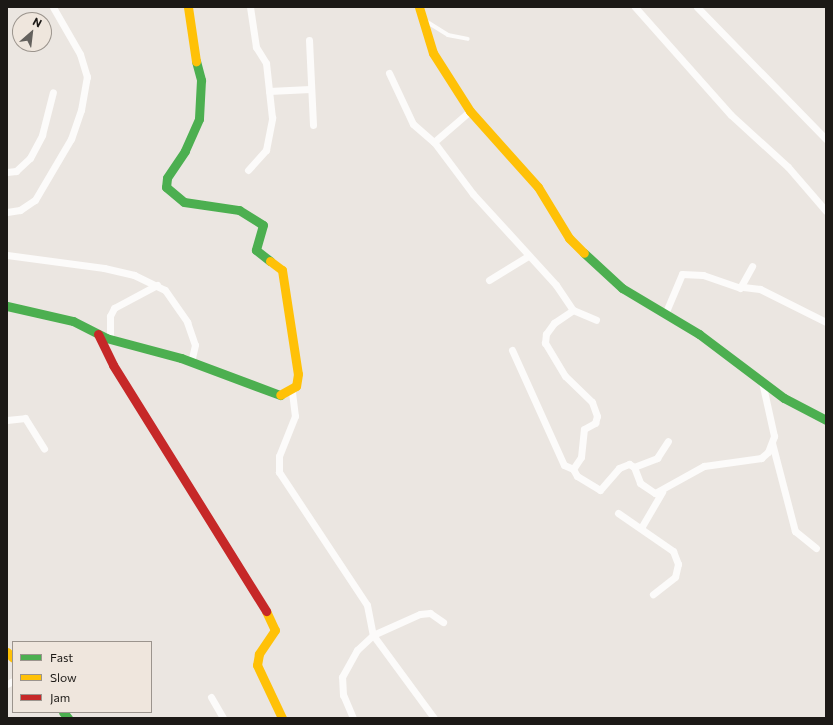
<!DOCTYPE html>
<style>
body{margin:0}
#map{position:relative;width:833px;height:725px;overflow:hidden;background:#ebe6e1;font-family:Commissioner,sans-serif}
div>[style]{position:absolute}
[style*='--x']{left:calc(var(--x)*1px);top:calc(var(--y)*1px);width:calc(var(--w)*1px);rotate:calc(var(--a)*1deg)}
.path>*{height:1.5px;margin-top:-0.75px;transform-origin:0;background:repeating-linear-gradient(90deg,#c7c5c4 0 2px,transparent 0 4px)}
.lane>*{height:3.5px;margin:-1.75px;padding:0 1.75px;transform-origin:1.75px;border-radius:1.75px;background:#fcfbfa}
.street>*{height:7px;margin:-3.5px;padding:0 3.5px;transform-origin:3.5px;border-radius:3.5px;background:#fcfbfa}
.fast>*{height:9px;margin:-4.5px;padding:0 4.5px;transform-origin:4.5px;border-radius:4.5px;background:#4caf50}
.slow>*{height:9px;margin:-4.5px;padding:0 4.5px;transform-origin:4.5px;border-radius:4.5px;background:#ffc107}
.jam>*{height:9px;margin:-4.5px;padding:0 4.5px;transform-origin:4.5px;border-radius:4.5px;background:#c62828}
span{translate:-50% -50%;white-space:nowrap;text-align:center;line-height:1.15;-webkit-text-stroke:3px #efe6dd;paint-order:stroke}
.frame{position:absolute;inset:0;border:8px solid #1c1916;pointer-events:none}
.legend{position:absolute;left:12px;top:641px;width:140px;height:72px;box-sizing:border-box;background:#efe6dd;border:1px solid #9b948d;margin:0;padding:5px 7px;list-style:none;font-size:12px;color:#1c1916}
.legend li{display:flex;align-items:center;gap:8px;height:20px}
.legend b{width:20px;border:1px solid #9b948d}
.north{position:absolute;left:12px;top:12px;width:40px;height:40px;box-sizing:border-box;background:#efe6dd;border:1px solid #9b948d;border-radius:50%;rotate:28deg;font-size:11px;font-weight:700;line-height:16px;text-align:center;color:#1c1916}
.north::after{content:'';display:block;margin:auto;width:14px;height:18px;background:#64615d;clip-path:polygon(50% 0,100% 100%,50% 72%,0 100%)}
</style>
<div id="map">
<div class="path">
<i style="--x:825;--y:7;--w:1;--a:45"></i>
</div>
<div class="lane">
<i style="--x:426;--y:21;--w:26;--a:32"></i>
<i style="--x:448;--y:35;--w:20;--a:11"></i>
</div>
<div class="street">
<i style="--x:635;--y:7;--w:144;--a:48.4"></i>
<i style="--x:731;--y:115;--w:77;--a:42.4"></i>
<i style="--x:788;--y:167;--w:58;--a:49.2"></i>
<i style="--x:697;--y:7;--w:185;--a:45.7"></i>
<i style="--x:309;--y:40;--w:85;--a:87.3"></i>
<i style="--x:389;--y:73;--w:56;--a:64.8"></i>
<i style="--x:413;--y:124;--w:28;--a:41"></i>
<i style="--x:434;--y:142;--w:65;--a:53.1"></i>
<i style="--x:473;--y:194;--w:123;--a:47.6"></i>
<i style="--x:556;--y:285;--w:30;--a:56"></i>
<i style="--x:573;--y:310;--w:25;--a:23"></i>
<i style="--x:269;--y:91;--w:41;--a:-2.8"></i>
<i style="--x:434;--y:142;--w:48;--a:-40.7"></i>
<i style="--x:248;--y:170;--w:27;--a:-48"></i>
<i style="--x:266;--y:150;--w:33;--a:-79"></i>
<i style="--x:272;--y:118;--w:55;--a:-96.2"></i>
<i style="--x:266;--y:63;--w:19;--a:-122"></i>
<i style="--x:256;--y:47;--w:40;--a:-98.5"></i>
<i style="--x:7;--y:172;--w:9;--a:-6"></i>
<i style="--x:16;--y:171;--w:19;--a:-43"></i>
<i style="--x:30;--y:158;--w:26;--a:-62"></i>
<i style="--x:42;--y:135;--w:44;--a:-75.7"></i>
<i style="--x:7;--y:212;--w:13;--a:-9"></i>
<i style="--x:20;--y:210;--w:18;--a:-34"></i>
<i style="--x:35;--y:200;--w:71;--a:-59.5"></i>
<i style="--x:71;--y:139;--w:31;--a:-71"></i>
<i style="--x:81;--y:110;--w:34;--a:-80"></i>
<i style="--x:87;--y:77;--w:24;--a:-107"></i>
<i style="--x:80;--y:54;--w:54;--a:-119.9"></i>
<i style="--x:7;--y:255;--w:98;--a:7.6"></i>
<i style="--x:104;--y:268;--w:31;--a:13"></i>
<i style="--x:134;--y:275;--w:34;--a:26"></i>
<i style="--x:165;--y:290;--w:39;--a:55"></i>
<i style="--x:187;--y:322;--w:24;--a:71"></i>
<i style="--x:195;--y:345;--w:17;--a:103"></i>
<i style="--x:489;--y:280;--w:46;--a:-31.6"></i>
<i style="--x:743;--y:287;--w:17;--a:7"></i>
<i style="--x:760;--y:289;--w:74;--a:26.6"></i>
<i style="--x:665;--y:314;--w:43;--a:-67"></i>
<i style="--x:682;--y:274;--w:21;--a:3"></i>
<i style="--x:703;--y:275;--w:39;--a:19"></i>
<i style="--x:740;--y:288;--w:25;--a:-61"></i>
<i style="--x:110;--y:339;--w:23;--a:-90"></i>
<i style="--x:110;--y:316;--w:9;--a:-63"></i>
<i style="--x:114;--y:308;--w:49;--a:-28.1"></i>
<i style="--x:512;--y:350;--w:126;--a:65.7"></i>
<i style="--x:564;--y:465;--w:10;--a:24"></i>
<i style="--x:573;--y:469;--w:14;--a:-56"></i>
<i style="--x:581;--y:457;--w:28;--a:-84"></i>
<i style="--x:584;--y:429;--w:13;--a:-29"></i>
<i style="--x:595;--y:423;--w:7;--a:-74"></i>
<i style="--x:597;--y:416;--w:15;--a:-110"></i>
<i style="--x:592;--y:402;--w:37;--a:-136"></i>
<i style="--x:565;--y:376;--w:39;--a:-121"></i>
<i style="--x:545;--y:343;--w:9;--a:-84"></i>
<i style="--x:546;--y:334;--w:14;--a:-54"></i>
<i style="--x:554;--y:323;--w:23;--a:-34"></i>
<i style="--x:292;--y:392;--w:24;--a:83"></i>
<i style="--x:295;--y:416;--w:43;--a:111.8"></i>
<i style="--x:279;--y:456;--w:16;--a:90"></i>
<i style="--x:279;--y:472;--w:159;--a:56.5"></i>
<i style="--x:367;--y:605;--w:31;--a:79"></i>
<i style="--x:373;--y:635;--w:103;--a:53.7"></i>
<i style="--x:7;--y:420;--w:18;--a:-6"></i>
<i style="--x:25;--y:418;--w:36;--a:58"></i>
<i style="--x:772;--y:443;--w:91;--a:75.4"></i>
<i style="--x:795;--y:531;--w:27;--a:39"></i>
<i style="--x:634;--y:467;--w:25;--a:-21"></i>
<i style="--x:657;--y:458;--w:20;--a:-57"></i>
<i style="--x:573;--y:469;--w:8;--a:60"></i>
<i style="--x:577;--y:476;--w:27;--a:31"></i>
<i style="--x:600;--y:490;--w:29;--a:-49"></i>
<i style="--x:619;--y:468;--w:11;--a:-22"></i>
<i style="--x:629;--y:464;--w:6;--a:31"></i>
<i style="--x:634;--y:467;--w:17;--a:69"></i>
<i style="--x:640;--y:483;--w:18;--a:34"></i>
<i style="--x:655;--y:493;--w:56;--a:-28.9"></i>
<i style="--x:704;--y:466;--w:58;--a:-8"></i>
<i style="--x:761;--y:458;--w:9;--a:-41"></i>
<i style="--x:768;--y:452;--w:17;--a:-69"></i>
<i style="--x:774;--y:436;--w:55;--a:-102.5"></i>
<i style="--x:618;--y:513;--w:67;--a:34.6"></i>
<i style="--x:673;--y:551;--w:14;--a:69"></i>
<i style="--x:678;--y:564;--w:13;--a:103"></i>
<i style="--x:675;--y:577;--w:28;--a:142"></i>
<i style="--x:641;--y:528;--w:42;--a:-59.7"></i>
<i style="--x:7;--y:684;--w:7;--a:-27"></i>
<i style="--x:211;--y:697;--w:24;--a:60"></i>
<i style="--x:353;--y:718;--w:25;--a:-113"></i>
<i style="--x:343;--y:695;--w:18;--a:-93"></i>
<i style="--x:342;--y:677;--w:31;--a:-61"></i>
<i style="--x:357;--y:650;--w:22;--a:-43"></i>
<i style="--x:373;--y:635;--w:51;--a:-24.1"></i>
<i style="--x:420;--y:614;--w:10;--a:-6"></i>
<i style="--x:430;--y:613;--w:16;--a:35"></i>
</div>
<div class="fast">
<i style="--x:196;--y:61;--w:20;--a:75"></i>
<i style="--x:201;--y:80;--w:39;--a:93"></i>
<i style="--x:199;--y:119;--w:35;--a:114"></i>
<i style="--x:185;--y:151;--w:32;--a:124"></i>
<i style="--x:167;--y:178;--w:9;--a:96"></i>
<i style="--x:166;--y:187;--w:23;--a:40"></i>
<i style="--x:184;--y:202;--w:56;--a:8.3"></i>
<i style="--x:239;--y:210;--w:28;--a:32"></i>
<i style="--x:263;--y:225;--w:26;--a:106"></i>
<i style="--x:256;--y:250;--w:18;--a:38"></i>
<i style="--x:584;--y:253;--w:52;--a:42.6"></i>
<i style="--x:622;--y:288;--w:90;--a:30.9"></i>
<i style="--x:699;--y:334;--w:106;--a:37"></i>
<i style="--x:784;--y:398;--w:47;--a:27.6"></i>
<i style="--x:7;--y:306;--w:68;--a:12.8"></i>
<i style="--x:73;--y:321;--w:37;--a:27"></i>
<i style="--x:106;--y:338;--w:78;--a:14.9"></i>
<i style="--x:181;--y:358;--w:106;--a:20.5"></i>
<i style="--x:63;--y:712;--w:8;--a:50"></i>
</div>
<div class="slow">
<i style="--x:188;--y:7;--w:55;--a:81.6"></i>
<i style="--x:419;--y:7;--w:48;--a:73.1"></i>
<i style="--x:433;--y:53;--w:69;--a:57.5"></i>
<i style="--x:470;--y:111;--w:102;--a:48.2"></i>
<i style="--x:538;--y:187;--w:60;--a:58.7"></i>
<i style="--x:569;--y:238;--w:21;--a:45"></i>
<i style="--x:270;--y:261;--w:15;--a:37"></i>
<i style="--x:282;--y:270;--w:105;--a:81.3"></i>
<i style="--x:298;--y:374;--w:12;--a:99"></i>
<i style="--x:296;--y:386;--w:18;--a:151"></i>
<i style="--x:266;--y:611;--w:21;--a:65"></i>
<i style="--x:275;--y:630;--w:29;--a:124"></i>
<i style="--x:259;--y:654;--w:11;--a:100"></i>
<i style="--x:257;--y:665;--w:59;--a:64.7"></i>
<i style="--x:7;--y:652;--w:8;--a:45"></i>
</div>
<div class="jam">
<i style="--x:98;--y:334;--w:34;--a:64"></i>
<i style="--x:113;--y:365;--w:290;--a:58.1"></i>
</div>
<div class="frame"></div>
<ul class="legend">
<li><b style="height:5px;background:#4caf50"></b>Fast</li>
<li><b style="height:5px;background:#ffc107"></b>Slow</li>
<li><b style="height:5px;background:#c62828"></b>Jam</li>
</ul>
<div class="north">N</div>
</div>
